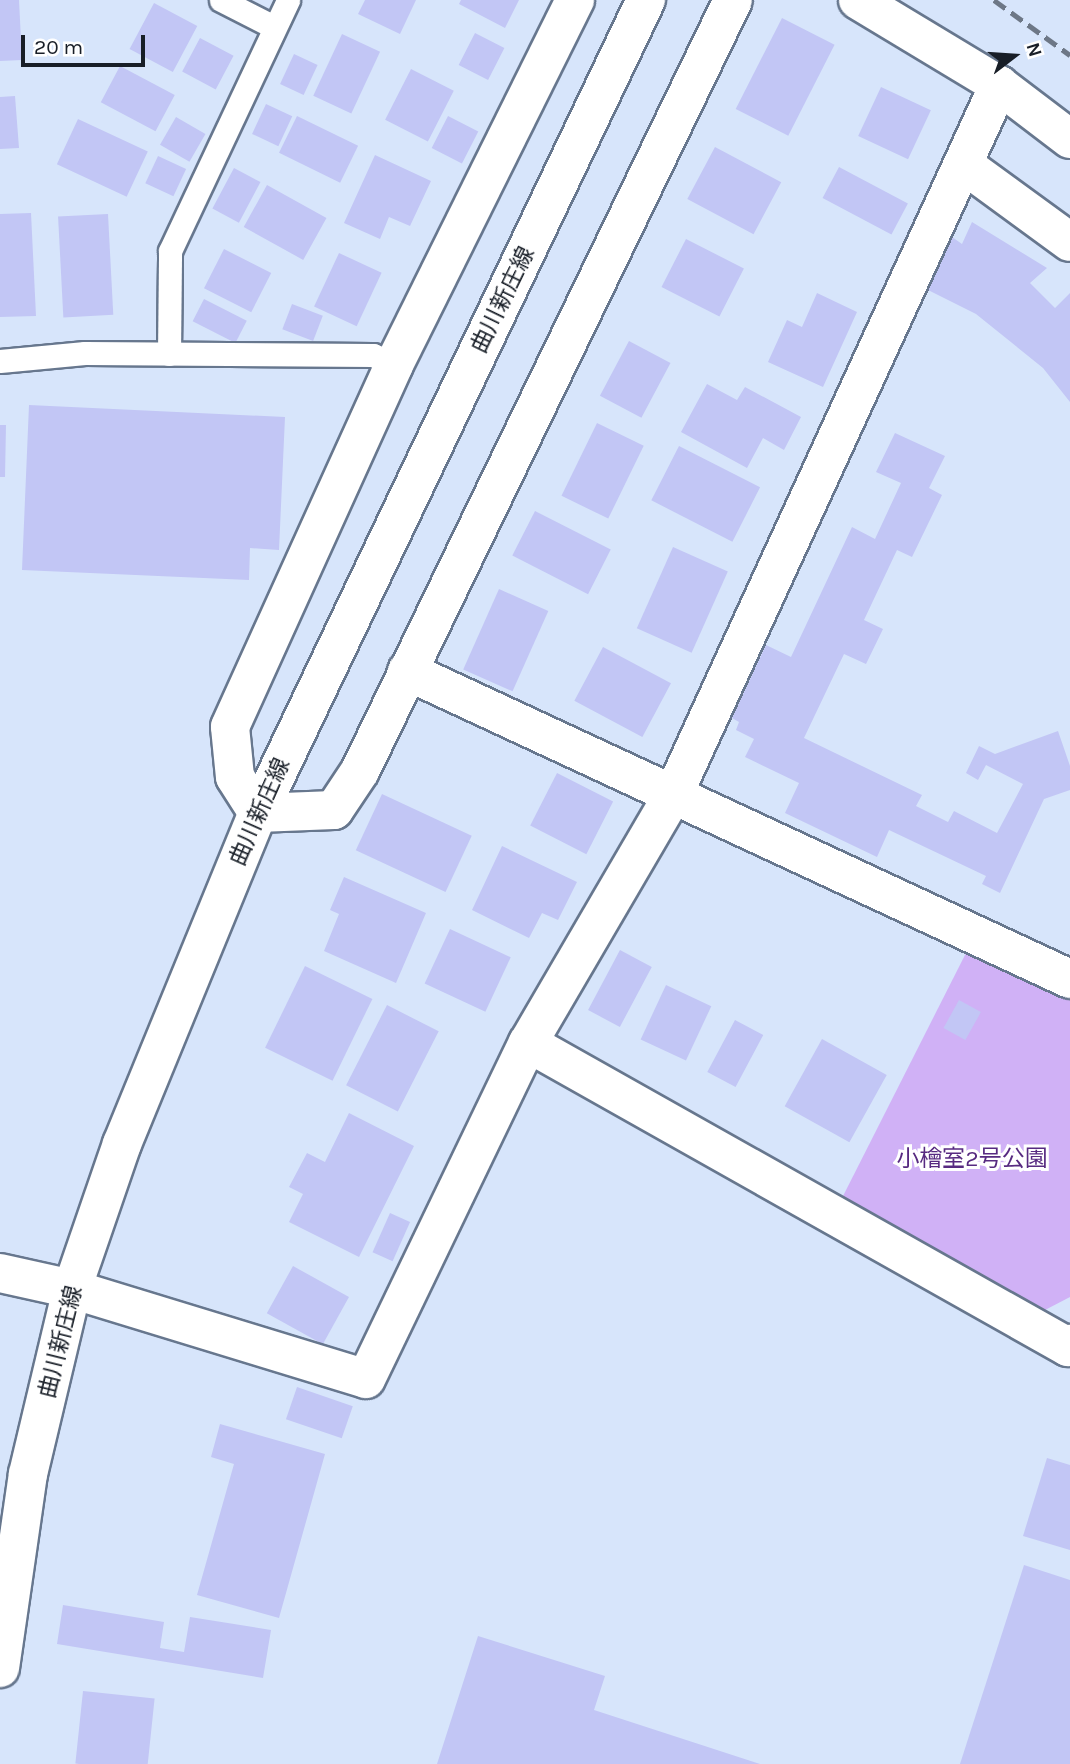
<!DOCTYPE html>
<meta charset="utf-8">
<style>
body{margin:0}
#map{position:relative;width:1070px;height:1764px;overflow:hidden;background:#d7e5fb;font-family:Karla,"Noto Sans JP",sans-serif}
div>[style]{position:absolute}
[style*='--x']{left:calc(var(--x)*1px);top:calc(var(--y)*1px);width:calc(var(--w)*1px);rotate:calc(var(--a)*1deg)}
.green>*{inset:0;background:#d0b1f6}
.building>*{inset:0;background:#c2c6f5;transform-origin:0 0}
.roads{filter:drop-shadow(2px 0 #67778e) drop-shadow(-2px 0 #67778e) drop-shadow(0 2px #67778e) drop-shadow(0 -2px #67778e)}
.service>*{height:23px;margin:-11.5px;padding:0 11.5px;transform-origin:11.5px;border-radius:11.5px;background:#fff}
.minor>*{height:38px;margin:-19px;padding:0 19px;transform-origin:19px;border-radius:19px;background:#fff}
.tertiary>*{height:38px;margin:-19px;padding:0 19px;transform-origin:19px;border-radius:19px;background:#fff}
.secondary>*{height:38px;margin:-19px;padding:0 19px;transform-origin:19px;border-radius:19px;background:#fff}
.rail>*{height:5px;margin-top:-2.5px;transform-origin:0;background:repeating-linear-gradient(90deg,#6d7786 0 14px,transparent 0 21px)}
span{translate:-50% -50%;white-space:nowrap;text-align:center;line-height:1.15;-webkit-text-stroke:6px #fff;paint-order:stroke}
.street-label{font-size:23px;color:#181e27}
.park-label{font-size:23px;color:#572a81}
.north{position:absolute;left:979px;top:21px;width:70px;height:70px;-webkit-text-stroke:5px #fff;paint-order:stroke;rotate:73deg;font-size:19px;font-weight:700;line-height:28px;text-align:center;color:#181e27}
.north::after{content:'';display:block;margin:auto;width:24px;height:32px;background:#181e27;clip-path:polygon(50% 0,100% 100%,50% 72%,0 100%)}
.scale{position:absolute;left:21px;top:35px;width:124px;height:32px;box-sizing:border-box;border:4px solid #181e27;border-top:0;padding-left:9px;font-size:21px;line-height:24px;white-space:nowrap;color:#181e27;-webkit-text-stroke:5px #fff;paint-order:stroke}
</style>
<div id="map">
<div class="green">
<i style="clip-path:polygon(966px 953px,1070px 1000px,1070px 1297px,1045px 1310px,840px 1202px)"></i>
</div>
<div class="building">
<i style="clip-path:polygon(0 0,19px 0,22px 60px,0 61px)"></i>
<i style="clip-path:polygon(365px 0,416px 0,400px 34px,358px 14px)"></i>
<i style="clip-path:polygon(461px 0,519px 0,505px 28px,459px 4px)"></i>
<i style="left:154px;top:3px;width:49px;height:52px;rotate:28deg"></i>
<i style="left:782px;top:18px;width:59px;height:102px;rotate:27deg"></i>
<i style="left:475px;top:33px;width:33px;height:36px;rotate:27deg"></i>
<i style="left:342px;top:34px;width:42px;height:68px;rotate:25deg"></i>
<i style="left:200px;top:38px;width:38px;height:38px;rotate:28deg"></i>
<i style="left:294px;top:54px;width:26px;height:33px;rotate:25deg"></i>
<i style="left:120px;top:66px;width:62px;height:41px;rotate:28deg"></i>
<i style="left:411px;top:69px;width:48px;height:57px;rotate:27deg"></i>
<i style="left:881px;top:87px;width:55px;height:54px;rotate:25deg"></i>
<i style="clip-path:polygon(15px 96px,19px 148px,0 149px,0 97px)"></i>
<i style="left:266px;top:104px;width:29px;height:33px;rotate:25deg"></i>
<i style="left:297px;top:116px;width:68px;height:41px;rotate:26deg"></i>
<i style="left:448px;top:116px;width:34px;height:36px;rotate:27deg"></i>
<i style="left:176px;top:117px;width:34px;height:32px;rotate:30deg"></i>
<i style="left:78px;top:119px;width:77px;height:50px;rotate:25deg"></i>
<i style="left:715px;top:147px;width:75px;height:59px;rotate:28deg"></i>
<i style="clip-path:polygon(375px 155px,431px 181px,410px 226px,389px 217px,380px 239px,344px 223px)"></i>
<i style="left:158px;top:156px;width:31px;height:30px;rotate:25deg"></i>
<i style="left:839px;top:167px;width:78px;height:35px;rotate:28deg"></i>
<i style="left:234px;top:168px;width:30px;height:46px;rotate:28deg"></i>
<i style="left:267px;top:185px;width:68px;height:48px;rotate:29deg"></i>
<i style="clip-path:polygon(31px 213px,36px 316px,0 317px,0 214px)"></i>
<i style="left:108px;top:214px;width:101px;height:50px;rotate:87deg"></i>
<i style="clip-path:polygon(972px 222px,1047px 268px,1030px 283px,1055px 308px,1070px 293px,1070px 402px,1043px 368px,976px 314px,928px 290px,952px 237px,962px 244px)"></i>
<i style="left:686px;top:239px;width:65px;height:54px;rotate:27deg"></i>
<i style="left:224px;top:249px;width:53px;height:44px;rotate:27deg"></i>
<i style="left:339px;top:253px;width:47px;height:59px;rotate:25deg"></i>
<i style="clip-path:polygon(817px 293px,857px 312px,823px 387px,768px 362px,787px 320px,802px 327px)"></i>
<i style="left:204px;top:299px;width:48px;height:25px;rotate:27deg"></i>
<i style="left:292px;top:304px;width:33px;height:27px;rotate:21deg"></i>
<i style="left:629px;top:341px;width:47px;height:62px;rotate:28deg"></i>
<i style="clip-path:polygon(707px 384px,737px 400px,745px 387px,801px 417px,784px 450px,763px 438px,747px 468px,681px 432px)"></i>
<i style="clip-path:polygon(29px 405px,285px 417px,279px 550px,250px 548px,249px 580px,22px 570px)"></i>
<i style="left:597px;top:423px;width:52px;height:81px;rotate:26deg"></i>
<i style="clip-path:polygon(0 425px,6px 425px,5px 477px,0 477px)"></i>
<i style="clip-path:polygon(895px 433px,945px 456px,929px 488px,942px 495px,912px 557px,897px 550px,864px 620px,883px 629px,866px 664px,844px 654px,804px 738px,922px 795px,916px 806px,948px 822px,954px 811px,997px 833px,1023px 784px,986px 765px,978px 780px,966px 773px,979px 746px,995px 754px,1058px 731px,1070px 766px,1070px 790px,1044px 799px,1000px 893px,982px 884px,986px 876px,889px 830px,877px 857px,785px 813px,799px 783px,745px 757px,754px 739px,736px 730px,739px 722px,732px 718px,766px 645px,791px 657px,852px 527px,875px 539px,901px 483px,876px 472px)"></i>
<i style="left:679px;top:446px;width:91px;height:61px;rotate:27deg"></i>
<i style="left:535px;top:511px;width:85px;height:50px;rotate:27deg"></i>
<i style="left:673px;top:547px;width:60px;height:89px;rotate:24deg"></i>
<i style="left:499px;top:589px;width:54px;height:88px;rotate:24deg"></i>
<i style="left:603px;top:647px;width:77px;height:61px;rotate:28deg"></i>
<i style="left:557px;top:773px;width:63px;height:59px;rotate:27deg"></i>
<i style="left:382px;top:794px;width:99px;height:62px;rotate:25deg"></i>
<i style="clip-path:polygon(502px 846px,577px 882px,558px 920px,542px 913px,529px 938px,472px 910px)"></i>
<i style="clip-path:polygon(344px 877px,426px 913px,396px 983px,324px 951px,339px 914px,330px 910px)"></i>
<i style="left:450px;top:929px;width:67px;height:60px;rotate:25deg"></i>
<i style="left:620px;top:950px;width:36px;height:68px;rotate:28deg"></i>
<i style="left:305px;top:966px;width:75px;height:91px;rotate:26deg"></i>
<i style="left:666px;top:985px;width:50px;height:60px;rotate:25deg"></i>
<i style="left:959px;top:1000px;width:25px;height:32px;rotate:29deg"></i>
<i style="left:387px;top:1005px;width:58px;height:90px;rotate:27deg"></i>
<i style="left:735px;top:1020px;width:32px;height:59px;rotate:28deg"></i>
<i style="left:822px;top:1039px;width:74px;height:77px;rotate:29deg"></i>
<i style="clip-path:polygon(349px 1113px,414px 1146px,359px 1257px,289px 1222px,303px 1194px,289px 1187px,307px 1153px,325px 1162px)"></i>
<i style="left:390px;top:1213px;width:22px;height:43px;rotate:24deg"></i>
<i style="left:293px;top:1266px;width:64px;height:54px;rotate:29deg"></i>
<i style="left:297px;top:1387px;width:59px;height:34px;rotate:19deg"></i>
<i style="clip-path:polygon(220px 1424px,325px 1454px,279px 1618px,197px 1595px,234px 1464px,211px 1457px)"></i>
<i style="clip-path:polygon(1047px 1458px,1070px 1465px,1070px 1550px,1023px 1536px)"></i>
<i style="clip-path:polygon(1024px 1565px,1070px 1580px,1070px 1764px,960px 1764px)"></i>
<i style="clip-path:polygon(63px 1605px,164px 1622px,160px 1648px,184px 1652px,190px 1617px,271px 1630px,263px 1678px,57px 1644px)"></i>
<i style="clip-path:polygon(478px 1636px,605px 1676px,594px 1710px,760px 1764px,437px 1764px)"></i>
<i style="left:83px;top:1691px;width:72px;height:73px;rotate:6deg"></i>
</div>
<div class="roads">
<div class="service">
<i style="--x:221;--y:0;--w:59;--a:27"></i>
<i style="--x:169;--y:354;--w:103;--a:-89.4"></i>
<i style="--x:170;--y:251;--w:277;--a:-64.8"></i>
<i style="--x:0;--y:361;--w:85;--a:-5.4"></i>
<i style="--x:85;--y:353;--w:288;--a:0.4"></i>
<i style="--x:373;--y:355;--w:23;--a:25"></i>
</div>
<div class="minor">
<i style="--x:575;--y:0;--w:407;--a:116.4"></i>
<i style="--x:394;--y:365;--w:397;--a:114.4"></i>
<i style="--x:230;--y:727;--w:50;--a:84.3"></i>
<i style="--x:235;--y:777;--w:43;--a:57.4"></i>
<i style="--x:258;--y:813;--w:76;--a:-2.3"></i>
<i style="--x:334;--y:810;--w:47;--a:-56.3"></i>
<i style="--x:360;--y:771;--w:856;--a:-64.18"></i>
<i style="--x:858;--y:0;--w:165;--a:31.1"></i>
<i style="--x:999;--y:85;--w:89;--a:37.3"></i>
<i style="--x:963;--y:164;--w:132;--a:36.1"></i>
<i style="--x:407;--y:671;--w:731;--a:24.92"></i>
<i style="--x:528;--y:1043;--w:620;--a:29.38"></i>
<i style="--x:1068;--y:1347;--w:4;--a:-56"></i>
<i style="--x:72;--y:1289;--w:307;--a:17"></i>
<i style="--x:366;--y:1379;--w:373;--a:-64.3"></i>
<i style="--x:528;--y:1043;--w:290;--a:-59.7"></i>
<i style="--x:674;--y:793;--w:779;--a:-65.34"></i>
</div>
<div class="tertiary">
<i style="--x:0;--y:1273;--w:74;--a:12.5"></i>
</div>
<div class="secondary">
<i style="--x:0;--y:1668;--w:196;--a:-81.8"></i>
<i style="--x:28;--y:1474;--w:190;--a:-76.6"></i>
<i style="--x:72;--y:1289;--w:153;--a:-71"></i>
<i style="--x:122;--y:1144;--w:358;--a:-67.7"></i>
<i style="--x:258;--y:813;--w:901;--a:-64.49"></i>
</div>
</div>
<div class="rail">
<i style="--x:994;--y:0;--w:94;--a:35.9"></i>
</div>
<div class="street-label">
<span style="left:503px;top:300px;rotate:-64deg">曲川新庄線</span>
<span style="left:260px;top:812px;rotate:-66deg">曲川新庄線</span>
<span style="left:61px;top:1342px;rotate:-76deg">曲川新庄線</span>
</div>
<div class="park-label">
<span style="left:972px;top:1159px">小檜室2号公園</span>
</div>
<div class="north">N</div>
<div class="scale">20 m</div>
</div>
